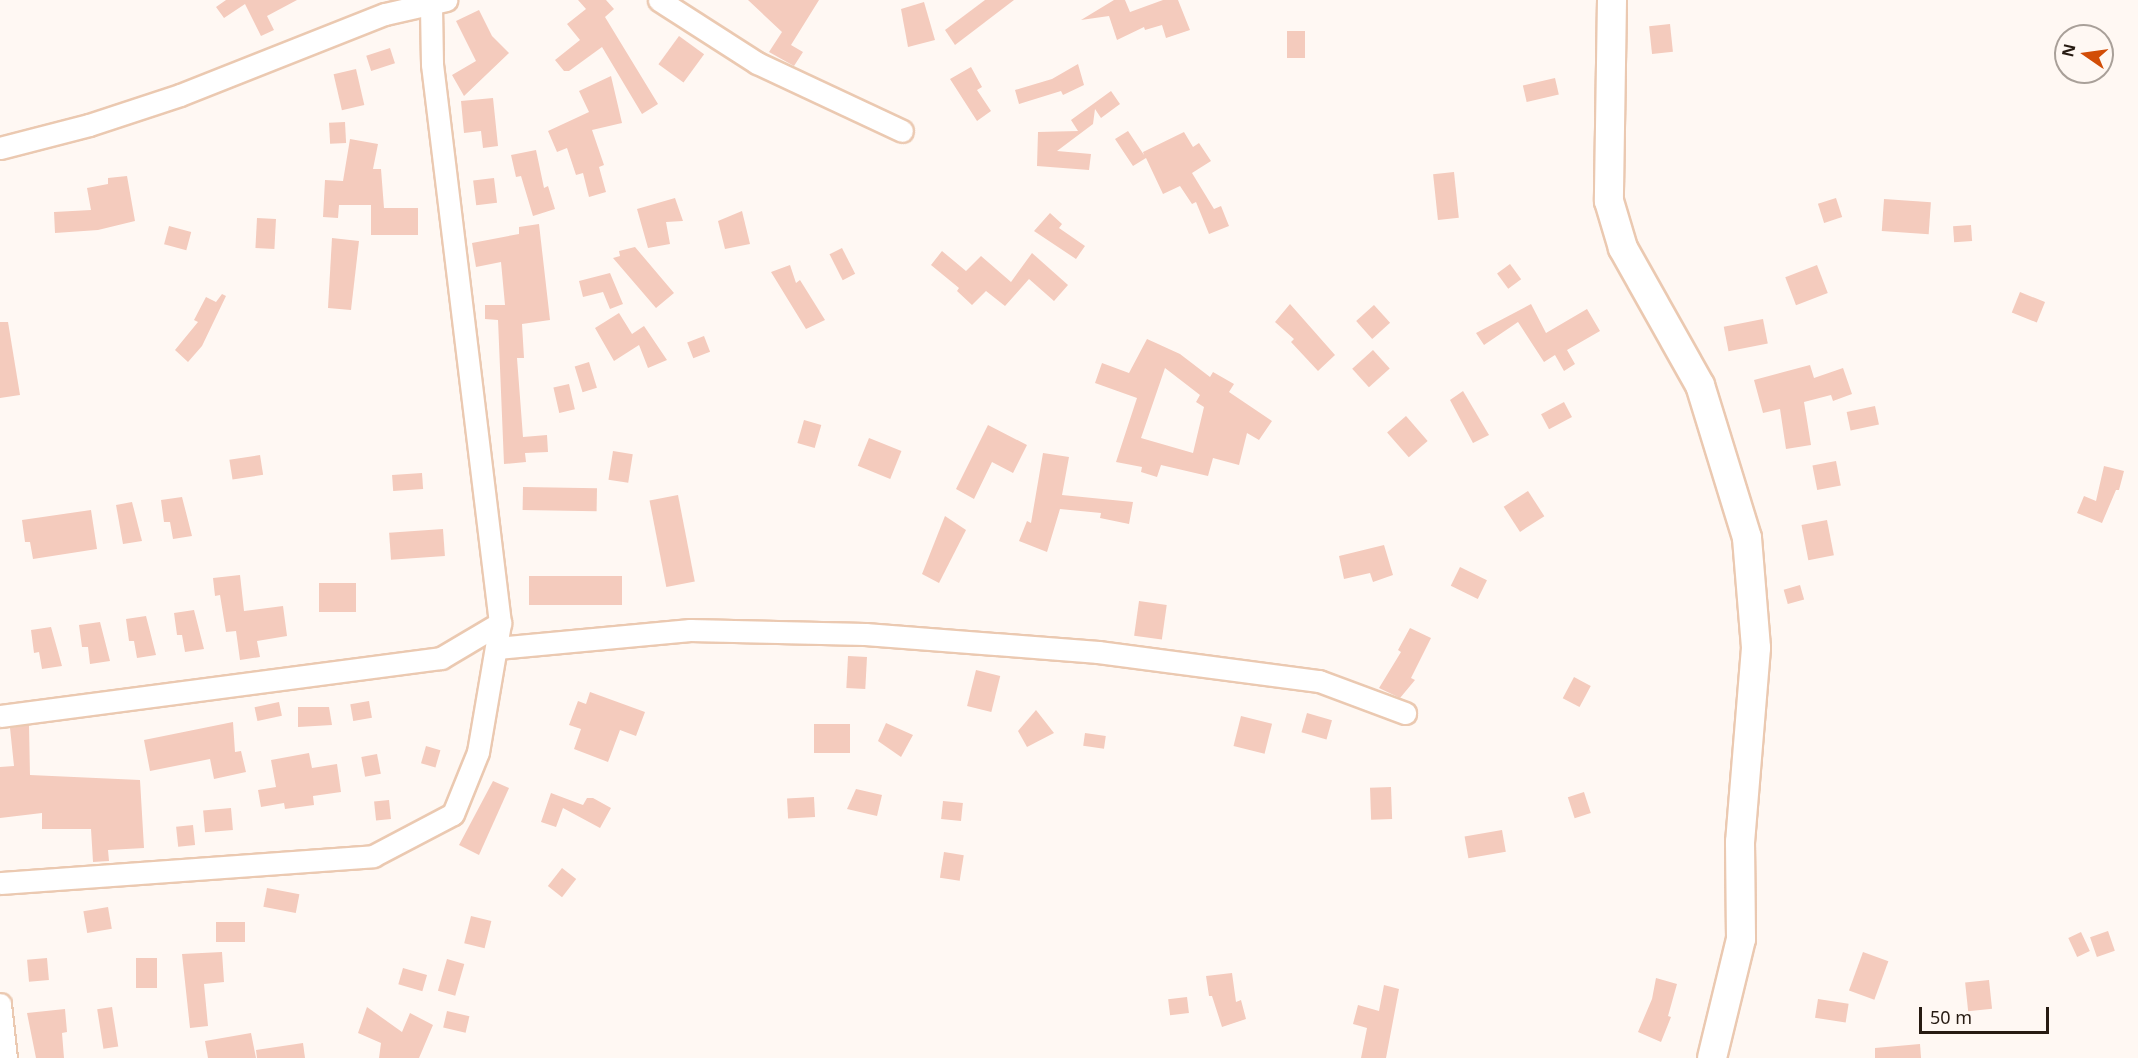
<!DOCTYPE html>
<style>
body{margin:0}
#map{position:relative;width:2138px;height:1058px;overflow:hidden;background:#fff8f3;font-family:"Noto Sans",sans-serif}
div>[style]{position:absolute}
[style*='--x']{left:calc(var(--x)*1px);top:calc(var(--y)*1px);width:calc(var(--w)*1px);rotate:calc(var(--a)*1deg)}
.building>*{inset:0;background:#f4cbbd;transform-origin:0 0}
.roads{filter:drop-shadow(2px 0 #ebc9b1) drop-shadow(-2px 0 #ebc9b1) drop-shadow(0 2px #ebc9b1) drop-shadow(0 -2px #ebc9b1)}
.street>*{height:21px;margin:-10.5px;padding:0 10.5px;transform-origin:10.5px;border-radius:10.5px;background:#fff}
.secondary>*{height:28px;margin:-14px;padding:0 14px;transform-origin:14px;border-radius:14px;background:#fff}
span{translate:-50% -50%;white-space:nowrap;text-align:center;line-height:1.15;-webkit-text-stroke:5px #fff8f3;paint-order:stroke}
.north{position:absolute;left:2054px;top:24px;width:60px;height:60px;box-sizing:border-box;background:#fff8f3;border:2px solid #a9a099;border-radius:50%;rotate:283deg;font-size:16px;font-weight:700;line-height:24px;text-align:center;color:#271b12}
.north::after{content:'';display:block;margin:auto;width:21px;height:27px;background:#d24d07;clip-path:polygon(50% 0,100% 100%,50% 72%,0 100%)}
.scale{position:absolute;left:1919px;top:1007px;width:130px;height:27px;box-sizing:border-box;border:3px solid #271b12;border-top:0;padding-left:8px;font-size:18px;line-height:21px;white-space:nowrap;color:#271b12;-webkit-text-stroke:4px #fff8f3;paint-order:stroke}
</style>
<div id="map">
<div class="building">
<i style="clip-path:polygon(226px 0,297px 0,267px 16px,274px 30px,261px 36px,245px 4px,224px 18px,216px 7px)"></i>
<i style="clip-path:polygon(578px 0,606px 0,614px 9px,605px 17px,658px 104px,642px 114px,602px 47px,569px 71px,564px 71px,555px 60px,580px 40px,567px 24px,586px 9px)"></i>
<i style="clip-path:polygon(748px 0,819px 0,791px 45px,803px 52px,794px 66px,769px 52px,782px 32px)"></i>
<i style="clip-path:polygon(985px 0,1014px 0,955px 45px,945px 30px)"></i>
<i style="clip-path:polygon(1114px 0,1125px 0,1130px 12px,1163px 0,1178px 0,1190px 30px,1166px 38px,1162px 25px,1145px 30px,1144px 27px,1117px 40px,1109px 16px,1081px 20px)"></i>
<i style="clip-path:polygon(924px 2px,935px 40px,908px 47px,901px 9px)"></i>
<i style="clip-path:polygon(479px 10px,492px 36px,509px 53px,464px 96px,452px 75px,476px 61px,456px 21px)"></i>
<i style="left:1670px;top:24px;width:28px;height:21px;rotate:84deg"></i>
<i style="left:1287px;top:31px;width:18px;height:27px"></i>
<i style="left:679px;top:36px;width:31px;height:35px;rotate:36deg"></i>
<i style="left:390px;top:48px;width:16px;height:25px;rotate:72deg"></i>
<i style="clip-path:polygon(1078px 64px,1084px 85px,1063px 95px,1061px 91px,1019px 104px,1015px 90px,1052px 79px)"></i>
<i style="clip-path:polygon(971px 67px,982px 87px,977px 90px,991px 111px,977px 121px,950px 79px)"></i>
<i style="left:356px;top:69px;width:37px;height:23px;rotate:77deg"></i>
<i style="clip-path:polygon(611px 76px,622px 123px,592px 130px,604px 165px,599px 167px,606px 192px,589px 197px,583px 173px,576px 175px,567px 148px,557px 152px,548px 131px,589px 112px,579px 91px)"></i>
<i style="left:1555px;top:78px;width:17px;height:33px;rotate:77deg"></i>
<i style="clip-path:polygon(1111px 91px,1120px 104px,1101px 118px,1095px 109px,1093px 124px,1057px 151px,1091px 154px,1089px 170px,1037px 166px,1038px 132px,1078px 131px,1071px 120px)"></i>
<i style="clip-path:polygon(493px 98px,498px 146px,483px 148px,481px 131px,464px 133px,461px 101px)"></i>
<i style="left:345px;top:122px;width:21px;height:16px;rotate:87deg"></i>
<i style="clip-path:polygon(1128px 131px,1144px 155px,1143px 152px,1184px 132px,1193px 147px,1199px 143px,1211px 161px,1192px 173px,1214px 209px,1221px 206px,1229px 226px,1209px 234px,1196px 202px,1192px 204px,1180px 186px,1163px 194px,1146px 158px,1133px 166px,1115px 139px)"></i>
<i style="clip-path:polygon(350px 139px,378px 144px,373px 169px,381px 169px,384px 208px,418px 208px,418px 235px,371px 235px,371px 205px,339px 205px,338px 218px,323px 217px,325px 180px,343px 181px)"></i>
<i style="clip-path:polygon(536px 150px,544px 188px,548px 186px,555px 209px,533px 216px,521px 176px,516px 177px,511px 155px)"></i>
<i style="left:1454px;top:172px;width:46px;height:21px;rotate:84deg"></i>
<i style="clip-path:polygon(127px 176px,135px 221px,98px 230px,55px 233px,54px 212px,91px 210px,87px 188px,108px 184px,108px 178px)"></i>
<i style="left:494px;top:178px;width:25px;height:21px;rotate:83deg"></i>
<i style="clip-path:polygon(675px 198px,683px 221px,666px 222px,670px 244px,648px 248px,637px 209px)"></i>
<i style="left:1836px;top:198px;width:20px;height:19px;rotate:72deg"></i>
<i style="left:1884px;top:199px;width:47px;height:32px;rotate:4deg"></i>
<i style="clip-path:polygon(742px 211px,750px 244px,725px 249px,718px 221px)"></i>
<i style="clip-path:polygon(1050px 213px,1062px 224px,1059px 228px,1085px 246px,1076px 259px,1034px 231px)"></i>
<i style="left:257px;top:218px;width:19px;height:30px;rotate:3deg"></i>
<i style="clip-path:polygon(539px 224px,550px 320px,522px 324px,524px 358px,517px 358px,523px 437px,547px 435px,548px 452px,525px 453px,526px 462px,504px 464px,498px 320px,485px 319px,485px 305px,505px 305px,501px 262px,476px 267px,472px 243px,519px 234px,519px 227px)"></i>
<i style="left:1971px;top:225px;width:16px;height:18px;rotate:86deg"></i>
<i style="left:169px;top:226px;width:23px;height:19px;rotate:15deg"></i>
<i style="clip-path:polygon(332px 238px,359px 241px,351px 310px,328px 308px)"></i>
<i style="clip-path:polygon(635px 247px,674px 293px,656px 308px,613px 258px,620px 256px,619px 251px)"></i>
<i style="left:842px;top:248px;width:29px;height:14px;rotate:63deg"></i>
<i style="clip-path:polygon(942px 251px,966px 271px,981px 256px,1011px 282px,1032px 253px,1068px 285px,1054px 301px,1029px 279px,1005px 306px,986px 291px,972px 305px,957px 291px,959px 288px,931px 265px)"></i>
<i style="left:1510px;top:264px;width:19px;height:16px;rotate:54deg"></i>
<i style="clip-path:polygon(790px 265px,796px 283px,800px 280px,825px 320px,806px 329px,771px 272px)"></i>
<i style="left:1817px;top:265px;width:30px;height:34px;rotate:69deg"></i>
<i style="clip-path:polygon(610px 273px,623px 304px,610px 309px,603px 292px,583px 297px,579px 281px)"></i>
<i style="left:2020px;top:292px;width:27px;height:22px;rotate:22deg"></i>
<i style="clip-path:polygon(222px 294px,226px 296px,202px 346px,188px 362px,175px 350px,198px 322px,194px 320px,206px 297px,216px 302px)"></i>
<i style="clip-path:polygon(1290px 304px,1335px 355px,1318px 371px,1291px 342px,1294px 339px,1275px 322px)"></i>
<i style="clip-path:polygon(1531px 304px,1546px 333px,1587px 309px,1600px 331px,1567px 350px,1575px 364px,1564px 371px,1555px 355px,1544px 362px,1518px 322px,1484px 345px,1476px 333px)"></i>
<i style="left:1374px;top:305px;width:24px;height:24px;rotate:48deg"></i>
<i style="clip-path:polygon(619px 313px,632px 334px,644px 326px,667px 360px,648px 368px,639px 345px,614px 361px,595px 328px)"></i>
<i style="left:1763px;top:319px;width:25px;height:40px;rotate:79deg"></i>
<i style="clip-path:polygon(0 322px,8px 322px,20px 395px,0 398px)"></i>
<i style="left:704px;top:336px;width:17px;height:18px;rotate:69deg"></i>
<i style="clip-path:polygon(evenodd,1147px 339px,1180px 354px,1210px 377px,1213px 372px,1234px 384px,1229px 392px,1272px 421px,1259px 440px,1247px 433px,1239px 465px,1213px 458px,1208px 476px,1161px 465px,1157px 477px,1141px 472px,1142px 467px,1116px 462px,1137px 398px,1095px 383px,1102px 363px,1129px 373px,1147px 339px,1165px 368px,1200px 395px,1196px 402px,1204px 407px,1193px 453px,1141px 438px,1165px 368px)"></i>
<i style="left:1373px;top:350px;width:25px;height:28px;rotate:48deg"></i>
<i style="left:589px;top:362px;width:27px;height:15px;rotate:73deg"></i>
<i style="clip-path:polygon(1810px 365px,1814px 378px,1843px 368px,1852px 394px,1833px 401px,1831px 395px,1804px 402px,1811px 445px,1786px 449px,1780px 409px,1763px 413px,1754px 380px)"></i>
<i style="left:569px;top:384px;width:26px;height:16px;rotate:77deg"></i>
<i style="clip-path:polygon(1463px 391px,1489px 435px,1473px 443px,1450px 400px)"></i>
<i style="left:1564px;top:402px;width:17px;height:26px;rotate:62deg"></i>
<i style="left:1875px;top:406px;width:19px;height:29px;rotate:78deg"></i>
<i style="left:1406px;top:416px;width:33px;height:25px;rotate:49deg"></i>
<i style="left:804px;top:420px;width:18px;height:24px;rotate:16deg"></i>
<i style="clip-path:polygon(988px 425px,1027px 445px,1013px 473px,992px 462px,974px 499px,956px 489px)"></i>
<i style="left:869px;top:438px;width:35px;height:30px;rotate:22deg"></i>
<i style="left:613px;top:451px;width:20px;height:29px;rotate:9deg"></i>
<i style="clip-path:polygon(1043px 453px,1069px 457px,1062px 495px,1133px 502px,1129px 524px,1100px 518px,1101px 513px,1060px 509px,1047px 552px,1019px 541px,1027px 521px,1031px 523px)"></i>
<i style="left:260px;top:455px;width:20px;height:31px;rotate:81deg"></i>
<i style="left:1836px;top:461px;width:25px;height:24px;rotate:79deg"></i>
<i style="clip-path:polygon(2104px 466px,2124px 471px,2119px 490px,2116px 490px,2102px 523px,2077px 513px,2084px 496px,2096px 501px)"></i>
<i style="left:422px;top:473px;width:16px;height:30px;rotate:86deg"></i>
<i style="left:523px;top:487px;width:74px;height:23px;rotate:1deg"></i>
<i style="left:1528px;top:491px;width:30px;height:29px;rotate:57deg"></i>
<i style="left:678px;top:495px;width:88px;height:29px;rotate:79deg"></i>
<i style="clip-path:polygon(182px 497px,192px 536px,173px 539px,170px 522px,164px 522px,161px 500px)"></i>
<i style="clip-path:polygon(132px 502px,142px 541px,123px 544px,116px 505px)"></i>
<i style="clip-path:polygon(91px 510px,97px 549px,33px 559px,30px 542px,25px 542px,22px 520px)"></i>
<i style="clip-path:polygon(945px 516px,966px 530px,939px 583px,922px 574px)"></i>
<i style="left:1827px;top:520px;width:36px;height:26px;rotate:79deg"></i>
<i style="left:443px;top:529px;width:27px;height:54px;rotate:86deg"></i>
<i style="clip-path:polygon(1384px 545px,1393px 575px,1373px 582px,1370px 573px,1344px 579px,1339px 556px)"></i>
<i style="left:1460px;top:567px;width:30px;height:21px;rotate:26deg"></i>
<i style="clip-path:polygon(240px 575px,244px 611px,283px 606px,287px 636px,257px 641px,260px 657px,240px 660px,236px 631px,226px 632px,220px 595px,215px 596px,213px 578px)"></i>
<i style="left:622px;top:576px;width:29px;height:93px;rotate:90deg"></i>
<i style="left:319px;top:583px;width:37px;height:29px"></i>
<i style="left:1800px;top:585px;width:15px;height:17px;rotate:74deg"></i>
<i style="left:1139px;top:601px;width:28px;height:35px;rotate:8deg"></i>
<i style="clip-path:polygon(194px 610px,204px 649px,185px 652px,182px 635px,177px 635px,174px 613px)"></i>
<i style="clip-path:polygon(146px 616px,156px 655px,137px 658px,134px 641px,129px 641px,126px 619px)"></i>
<i style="clip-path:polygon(100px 622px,110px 661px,90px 664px,88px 647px,82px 647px,79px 625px)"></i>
<i style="clip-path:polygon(51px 627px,62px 666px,42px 669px,39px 652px,34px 653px,31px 630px)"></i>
<i style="clip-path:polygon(1410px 628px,1431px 638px,1411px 678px,1415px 680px,1400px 698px,1379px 688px,1401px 652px,1398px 650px)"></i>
<i style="left:848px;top:656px;width:19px;height:32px;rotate:3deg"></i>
<i style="left:976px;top:670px;width:25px;height:37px;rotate:14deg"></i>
<i style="left:1574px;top:677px;width:19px;height:24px;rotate:28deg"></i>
<i style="clip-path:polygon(590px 692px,645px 712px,636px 736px,620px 730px,608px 762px,574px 749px,581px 729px,569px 725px,578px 701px,586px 704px)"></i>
<i style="left:369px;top:701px;width:17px;height:19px;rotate:80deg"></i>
<i style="left:279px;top:702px;width:14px;height:25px;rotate:78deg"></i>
<i style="clip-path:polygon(298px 707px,329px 707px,332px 725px,298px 727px)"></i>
<i style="clip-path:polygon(1036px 710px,1054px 733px,1027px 747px,1018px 731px)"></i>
<i style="left:1307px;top:713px;width:26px;height:20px;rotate:16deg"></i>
<i style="left:1241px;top:716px;width:32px;height:31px;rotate:14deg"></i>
<i style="clip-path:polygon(233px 722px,235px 752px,241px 751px,246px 772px,214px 779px,210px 759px,150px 771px,144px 740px)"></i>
<i style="clip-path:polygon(886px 723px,913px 735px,901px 757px,878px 741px)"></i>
<i style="left:814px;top:724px;width:36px;height:29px"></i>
<i style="clip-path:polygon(29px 725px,30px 775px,140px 780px,144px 848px,108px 850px,109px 861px,93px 862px,91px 829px,42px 829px,42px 813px,0 818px,0 767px,14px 766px,10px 728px)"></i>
<i style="left:1085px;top:733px;width:21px;height:13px;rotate:8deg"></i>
<i style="left:426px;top:746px;width:15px;height:18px;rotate:16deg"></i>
<i style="clip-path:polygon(309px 753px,312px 768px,337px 764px,341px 792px,313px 796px,314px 805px,285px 809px,284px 803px,261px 807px,258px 790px,276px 787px,271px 760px)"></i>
<i style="left:377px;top:754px;width:20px;height:16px;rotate:79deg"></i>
<i style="clip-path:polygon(493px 781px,509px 788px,479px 855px,459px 845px)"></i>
<i style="left:1391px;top:787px;width:32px;height:21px;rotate:88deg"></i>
<i style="clip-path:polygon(856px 789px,882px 795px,877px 816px,847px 809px)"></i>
<i style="left:1584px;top:792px;width:22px;height:17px;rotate:72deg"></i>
<i style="clip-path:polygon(551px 793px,583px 805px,587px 798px,593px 798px,611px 808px,600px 828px,563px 808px,556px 827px,541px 822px)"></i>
<i style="left:814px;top:797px;width:20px;height:27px;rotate:87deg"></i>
<i style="left:389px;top:800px;width:19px;height:15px;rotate:84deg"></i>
<i style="left:943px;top:801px;width:20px;height:18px;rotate:6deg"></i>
<i style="left:231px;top:808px;width:22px;height:28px;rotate:85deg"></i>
<i style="left:193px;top:825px;width:20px;height:17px;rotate:84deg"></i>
<i style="left:1502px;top:830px;width:22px;height:38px;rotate:80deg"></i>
<i style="left:944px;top:852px;width:20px;height:26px;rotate:9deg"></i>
<i style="left:562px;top:868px;width:18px;height:23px;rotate:38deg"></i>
<i style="left:267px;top:888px;width:33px;height:19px;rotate:11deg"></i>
<i style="left:108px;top:907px;width:22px;height:25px;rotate:80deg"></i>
<i style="left:471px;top:916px;width:21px;height:28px;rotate:14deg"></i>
<i style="left:216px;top:922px;width:29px;height:20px"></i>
<i style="left:2108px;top:931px;width:21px;height:19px;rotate:71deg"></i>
<i style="left:2081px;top:932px;width:21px;height:14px;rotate:65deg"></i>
<i style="clip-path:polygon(222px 952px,224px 982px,204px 984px,208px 1026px,190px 1028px,182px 954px)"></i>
<i style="left:1863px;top:952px;width:27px;height:41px;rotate:20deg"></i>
<i style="left:47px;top:958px;width:22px;height:20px;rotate:85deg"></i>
<i style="left:136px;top:958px;width:21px;height:30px"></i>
<i style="left:447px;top:959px;width:18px;height:33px;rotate:16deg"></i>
<i style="left:403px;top:968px;width:25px;height:17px;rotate:16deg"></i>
<i style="clip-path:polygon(1232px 973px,1236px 1002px,1241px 1000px,1246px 1019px,1222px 1027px,1212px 996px,1209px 996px,1206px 976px)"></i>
<i style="clip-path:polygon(1656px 978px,1677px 984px,1668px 1016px,1671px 1017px,1661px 1042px,1638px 1032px,1652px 999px)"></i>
<i style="left:1989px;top:980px;width:29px;height:24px;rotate:84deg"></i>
<i style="clip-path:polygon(1384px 985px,1399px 989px,1386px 1058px,1361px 1058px,1367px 1028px,1353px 1024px,1358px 1005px,1379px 1011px)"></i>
<i style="left:1187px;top:997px;width:16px;height:19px;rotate:83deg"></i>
<i style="left:1818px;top:999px;width:31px;height:19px;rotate:9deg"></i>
<i style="left:112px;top:1007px;width:40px;height:15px;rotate:81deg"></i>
<i style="clip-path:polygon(367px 1007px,402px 1032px,410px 1013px,433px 1025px,419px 1058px,379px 1058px,381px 1043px,358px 1033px)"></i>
<i style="clip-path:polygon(65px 1009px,67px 1032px,62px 1033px,64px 1058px,36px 1058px,27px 1013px)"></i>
<i style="left:447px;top:1011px;width:23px;height:17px;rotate:13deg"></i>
<i style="clip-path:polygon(251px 1033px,256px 1058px,208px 1058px,205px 1041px)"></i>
<i style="clip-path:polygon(303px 1043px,305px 1058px,257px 1058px,256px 1050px)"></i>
<i style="clip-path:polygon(1920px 1044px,1921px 1058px,1875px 1058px,1875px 1048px)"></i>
</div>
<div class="roads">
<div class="street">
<i style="--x:659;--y:0;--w:117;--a:32.7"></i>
<i style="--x:757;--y:63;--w:160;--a:25.1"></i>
<i style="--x:0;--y:148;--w:92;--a:-14.5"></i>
<i style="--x:89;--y:125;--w:96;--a:-18.2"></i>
<i style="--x:180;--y:95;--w:220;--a:-21.6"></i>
<i style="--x:385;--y:14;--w:63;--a:-12.9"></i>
<i style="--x:497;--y:648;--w:194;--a:-5.3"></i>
<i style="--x:690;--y:630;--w:175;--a:1.3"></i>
<i style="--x:865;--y:634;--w:234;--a:4.4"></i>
<i style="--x:1098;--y:652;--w:223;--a:7.5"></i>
<i style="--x:1319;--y:681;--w:92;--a:20.4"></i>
<i style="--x:0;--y:716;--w:445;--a:-7.5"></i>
<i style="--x:441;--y:658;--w:69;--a:-30.7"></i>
<i style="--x:0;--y:883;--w:374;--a:-4.1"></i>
<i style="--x:373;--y:856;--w:90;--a:-27.7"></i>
<i style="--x:453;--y:814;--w:67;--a:-68"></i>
<i style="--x:478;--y:752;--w:131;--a:-80.3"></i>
<i style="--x:500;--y:623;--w:563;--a:-96.94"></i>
<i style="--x:432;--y:64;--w:60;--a:-91"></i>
<i style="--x:0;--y:1004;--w:54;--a:83.7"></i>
</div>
<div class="secondary">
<i style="--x:1612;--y:0;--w:201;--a:90.9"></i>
<i style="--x:1609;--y:201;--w:49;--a:73.4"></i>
<i style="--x:1623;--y:248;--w:157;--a:60.7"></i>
<i style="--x:1700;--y:385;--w:160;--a:72.9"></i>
<i style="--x:1747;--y:538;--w:110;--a:85.3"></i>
<i style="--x:1756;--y:648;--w:195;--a:94.7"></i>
<i style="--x:1740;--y:842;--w:97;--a:89.4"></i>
<i style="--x:1741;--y:939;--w:122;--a:103.7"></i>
</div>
</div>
<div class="north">N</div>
<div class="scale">50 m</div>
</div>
